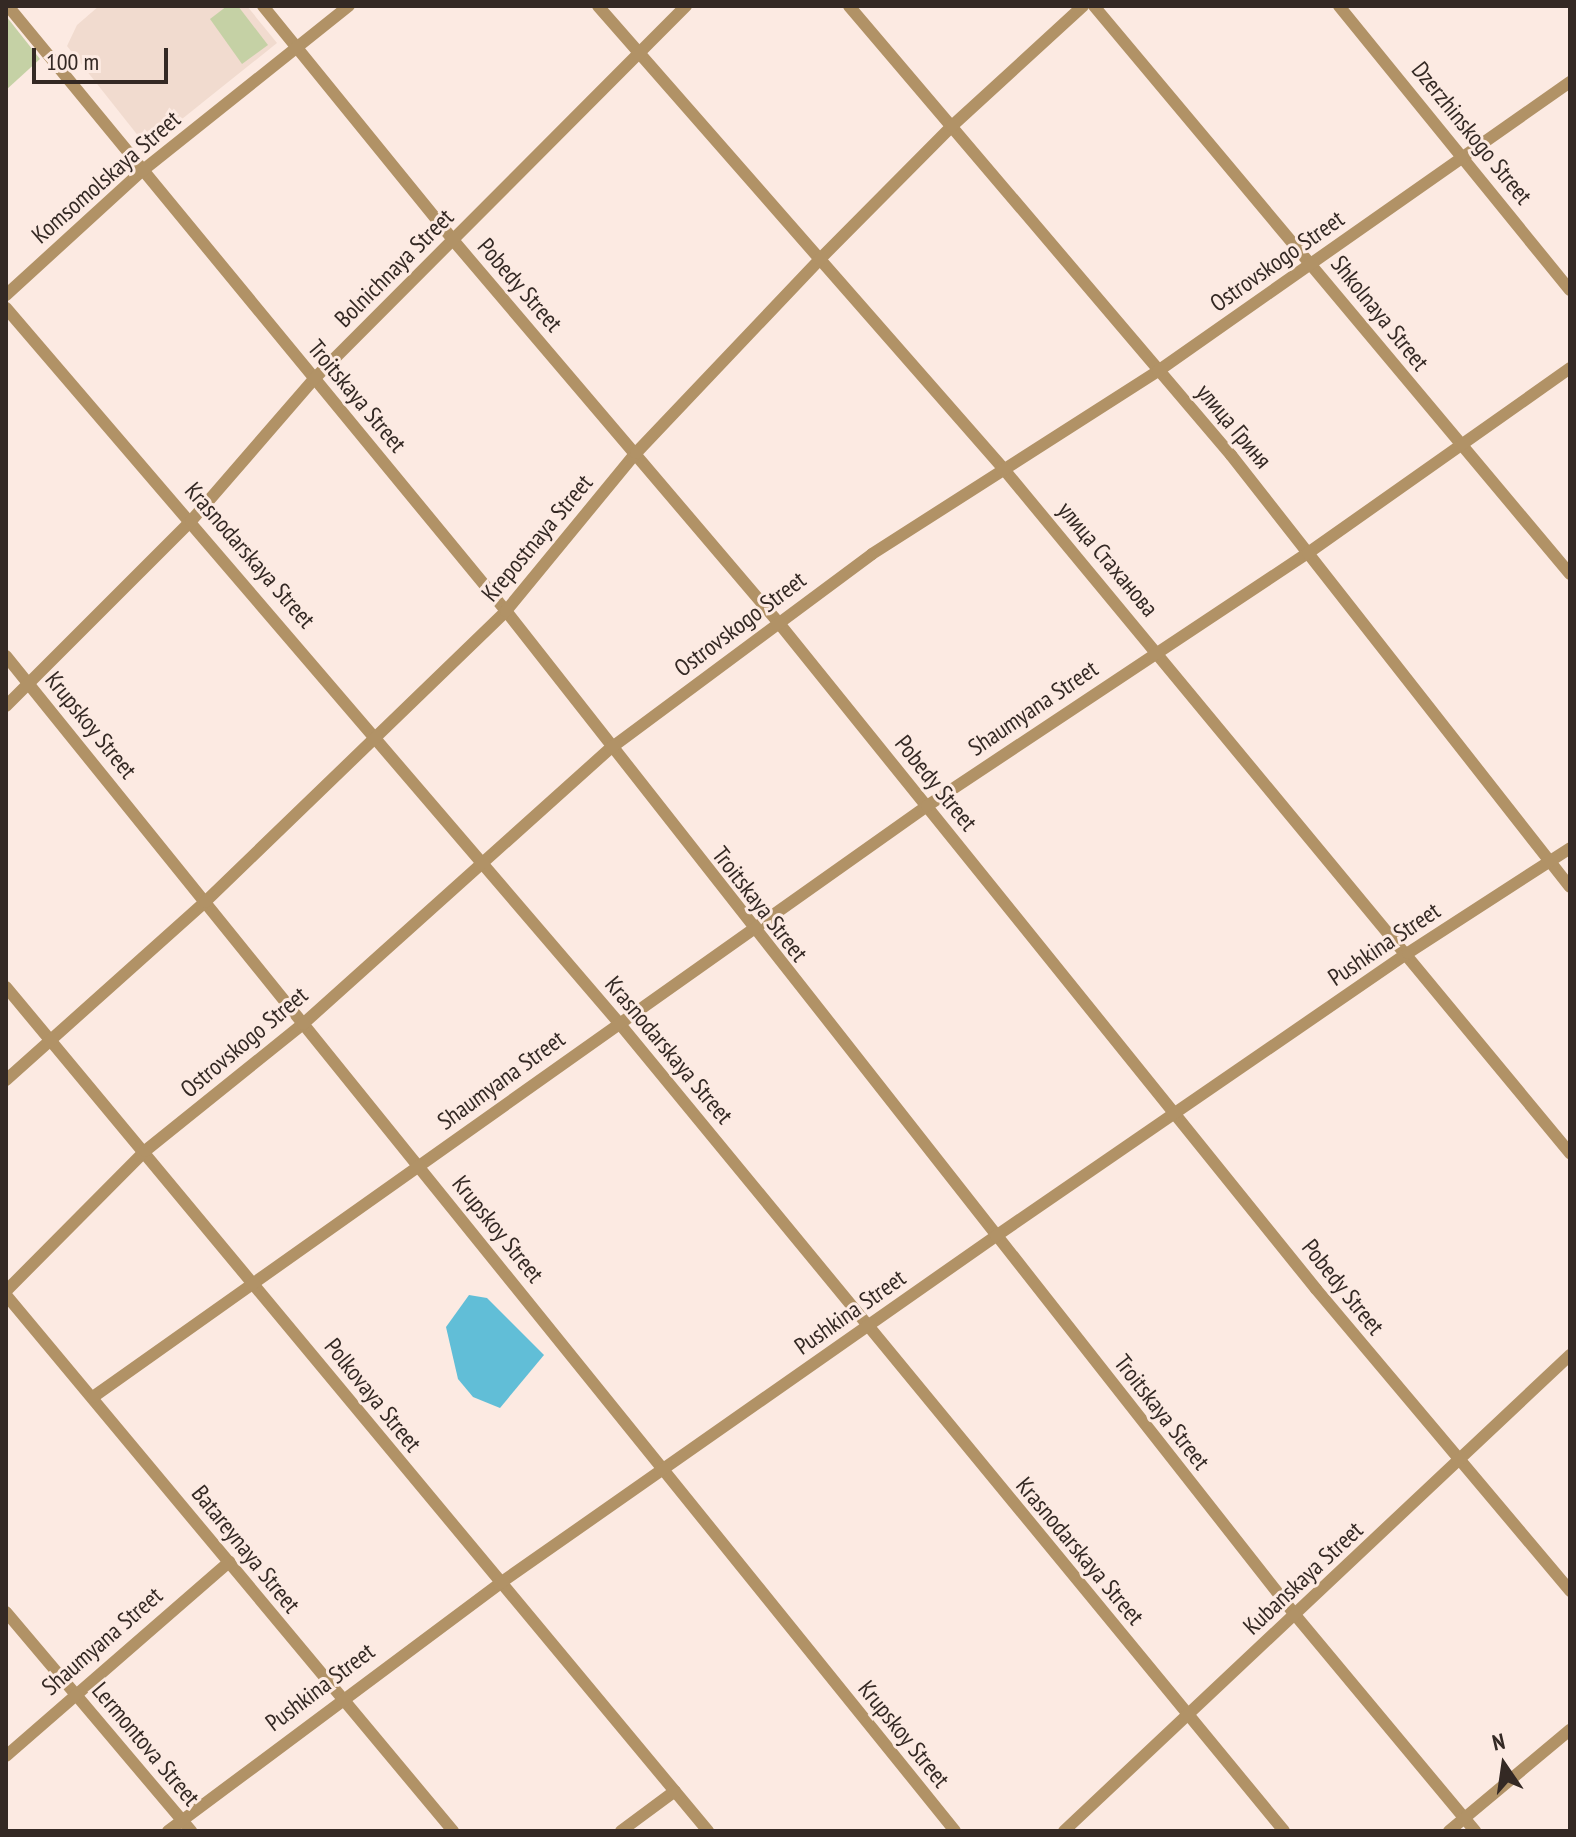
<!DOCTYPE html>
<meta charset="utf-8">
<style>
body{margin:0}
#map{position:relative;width:1576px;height:1837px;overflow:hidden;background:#fceae2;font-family:"PT Sans Narrow",sans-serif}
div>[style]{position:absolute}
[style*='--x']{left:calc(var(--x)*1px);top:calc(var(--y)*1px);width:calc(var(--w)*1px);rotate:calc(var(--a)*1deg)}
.education>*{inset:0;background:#f1dbcf}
.green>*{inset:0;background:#c5d1a5}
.water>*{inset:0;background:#61bed7}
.minor>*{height:12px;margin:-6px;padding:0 6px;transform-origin:6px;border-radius:6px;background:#b19266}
span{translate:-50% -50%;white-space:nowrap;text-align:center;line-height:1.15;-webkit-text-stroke:6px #fceae2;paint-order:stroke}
.street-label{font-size:24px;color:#342924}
.frame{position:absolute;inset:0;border:8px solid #342924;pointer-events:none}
.north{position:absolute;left:1464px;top:1725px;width:80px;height:80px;-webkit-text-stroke:6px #fceae2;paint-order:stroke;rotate:347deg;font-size:22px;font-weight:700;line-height:32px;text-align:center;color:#342924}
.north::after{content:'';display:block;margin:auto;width:28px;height:36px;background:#342924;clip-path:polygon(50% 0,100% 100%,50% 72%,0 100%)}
.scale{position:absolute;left:32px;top:48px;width:136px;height:36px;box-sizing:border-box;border:4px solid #342924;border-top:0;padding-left:10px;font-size:24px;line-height:28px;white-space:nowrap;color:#342924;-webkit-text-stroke:6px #fceae2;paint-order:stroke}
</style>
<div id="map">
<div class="education">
<i style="clip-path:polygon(99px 6px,247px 6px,277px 43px,147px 147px,67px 46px,77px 25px)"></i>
</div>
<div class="green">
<i style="clip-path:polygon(227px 6px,238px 6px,268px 45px,242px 64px,210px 19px)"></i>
<i style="clip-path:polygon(6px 16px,40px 59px,6px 90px)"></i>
</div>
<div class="water">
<i style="clip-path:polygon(469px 1295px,487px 1298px,544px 1355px,500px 1408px,473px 1397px,458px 1379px,446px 1327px)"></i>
</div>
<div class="minor">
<i style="--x:8;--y:6;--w:784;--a:50.54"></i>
<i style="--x:506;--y:611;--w:1278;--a:51.83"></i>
<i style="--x:1296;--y:1616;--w:280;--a:50.2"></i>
<i style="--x:263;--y:6;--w:301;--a:50.9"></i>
<i style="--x:453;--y:240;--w:502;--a:49.61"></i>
<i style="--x:778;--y:622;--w:857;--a:51.11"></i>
<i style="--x:1316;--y:1289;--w:395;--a:49.9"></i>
<i style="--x:598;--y:6;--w:613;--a:48.77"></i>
<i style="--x:1002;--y:467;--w:891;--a:50.38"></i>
<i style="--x:849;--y:6;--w:590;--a:49.61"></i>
<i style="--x:1231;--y:455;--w:549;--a:51.88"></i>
<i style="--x:1094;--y:6;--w:741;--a:50.04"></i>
<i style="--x:1339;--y:6;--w:366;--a:50.9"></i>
<i style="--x:6;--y:295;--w:184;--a:-42.4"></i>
<i style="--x:142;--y:171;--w:265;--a:-38.6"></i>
<i style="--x:6;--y:308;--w:942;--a:49.39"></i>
<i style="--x:619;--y:1023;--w:1046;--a:50.54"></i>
<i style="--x:6;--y:656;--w:1510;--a:51.07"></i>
<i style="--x:6;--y:706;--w:262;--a:-45"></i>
<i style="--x:191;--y:521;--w:188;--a:-49.1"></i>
<i style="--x:314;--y:379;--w:527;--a:-45.08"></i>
<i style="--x:6;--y:987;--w:1098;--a:50.25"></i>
<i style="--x:6;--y:1080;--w:267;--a:-41.8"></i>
<i style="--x:205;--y:902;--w:419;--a:-44"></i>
<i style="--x:506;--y:611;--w:205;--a:-50.6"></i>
<i style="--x:636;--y:453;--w:267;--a:-46.5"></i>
<i style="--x:820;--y:259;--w:187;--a:-45.2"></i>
<i style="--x:952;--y:126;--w:178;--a:-42.5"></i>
<i style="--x:6;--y:1291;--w:197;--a:-45.2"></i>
<i style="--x:145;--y:1151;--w:203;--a:-38.8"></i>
<i style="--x:303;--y:1024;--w:414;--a:-41.9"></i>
<i style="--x:611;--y:748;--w:325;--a:-36.6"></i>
<i style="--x:872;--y:554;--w:340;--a:-32.6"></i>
<i style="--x:1158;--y:371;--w:503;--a:-35.05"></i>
<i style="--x:6;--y:1295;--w:698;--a:50.17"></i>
<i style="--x:93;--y:1397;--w:1022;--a:-35.32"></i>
<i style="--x:927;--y:806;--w:457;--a:-33.6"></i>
<i style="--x:1308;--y:553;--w:321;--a:-35.2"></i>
<i style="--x:6;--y:1612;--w:287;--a:49.8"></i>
<i style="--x:6;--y:1756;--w:296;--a:-41"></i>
<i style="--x:168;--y:1831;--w:413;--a:-36.7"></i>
<i style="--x:499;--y:1584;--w:607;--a:-35"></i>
<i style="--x:996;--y:1236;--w:500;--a:-34.5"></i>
<i style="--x:1408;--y:953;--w:193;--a:-32.9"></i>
<i style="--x:621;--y:1831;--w:67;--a:-36.5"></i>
<i style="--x:1064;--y:1831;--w:695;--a:-43.25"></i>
<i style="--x:1449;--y:1831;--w:158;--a:-39.9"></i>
</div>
<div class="street-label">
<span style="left:1472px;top:133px;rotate:51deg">Dzerzhinskogo Street</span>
<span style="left:106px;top:177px;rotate:-41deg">Komsomolskaya Street</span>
<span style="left:1277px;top:261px;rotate:-35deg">Ostrovskogo Street</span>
<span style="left:394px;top:268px;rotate:-45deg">Bolnichnaya Street</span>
<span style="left:520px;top:285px;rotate:49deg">Pobedy Street</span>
<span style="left:1380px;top:313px;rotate:51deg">Shkolnaya Street</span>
<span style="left:357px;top:396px;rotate:50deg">Troitskaya Street</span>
<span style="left:1234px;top:426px;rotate:50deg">улица Гриня</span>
<span style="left:537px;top:538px;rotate:-50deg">Krepostnaya Street</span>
<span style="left:250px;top:555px;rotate:49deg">Krasnodarskaya Street</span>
<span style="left:1108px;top:559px;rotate:50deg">улица Стаханова</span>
<span style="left:740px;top:624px;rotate:-37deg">Ostrovskogo Street</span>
<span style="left:1033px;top:708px;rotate:-34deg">Shaumyana Street</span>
<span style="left:91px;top:725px;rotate:51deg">Krupskoy Street</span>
<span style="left:936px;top:783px;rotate:51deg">Pobedy Street</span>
<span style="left:760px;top:904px;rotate:52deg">Troitskaya Street</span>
<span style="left:1384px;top:944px;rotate:-34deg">Pushkina Street</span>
<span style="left:244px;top:1042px;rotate:-40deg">Ostrovskogo Street</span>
<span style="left:669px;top:1050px;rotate:50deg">Krasnodarskaya Street</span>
<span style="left:501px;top:1080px;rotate:-36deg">Shaumyana Street</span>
<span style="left:498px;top:1229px;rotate:51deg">Krupskoy Street</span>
<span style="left:1343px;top:1287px;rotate:51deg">Pobedy Street</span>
<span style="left:850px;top:1312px;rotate:-35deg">Pushkina Street</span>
<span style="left:373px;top:1395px;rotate:51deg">Polkovaya Street</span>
<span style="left:1162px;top:1412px;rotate:52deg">Troitskaya Street</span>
<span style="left:246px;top:1549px;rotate:51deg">Batareynaya Street</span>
<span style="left:1080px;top:1551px;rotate:50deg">Krasnodarskaya Street</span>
<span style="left:1303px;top:1578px;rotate:-43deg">Kubanskaya Street</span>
<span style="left:102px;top:1641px;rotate:-41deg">Shaumyana Street</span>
<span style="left:320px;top:1687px;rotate:-37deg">Pushkina Street</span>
<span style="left:904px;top:1734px;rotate:51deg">Krupskoy Street</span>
<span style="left:146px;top:1744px;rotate:50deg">Lermontova Street</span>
</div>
<div class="frame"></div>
<div class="north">N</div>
<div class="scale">100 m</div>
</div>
